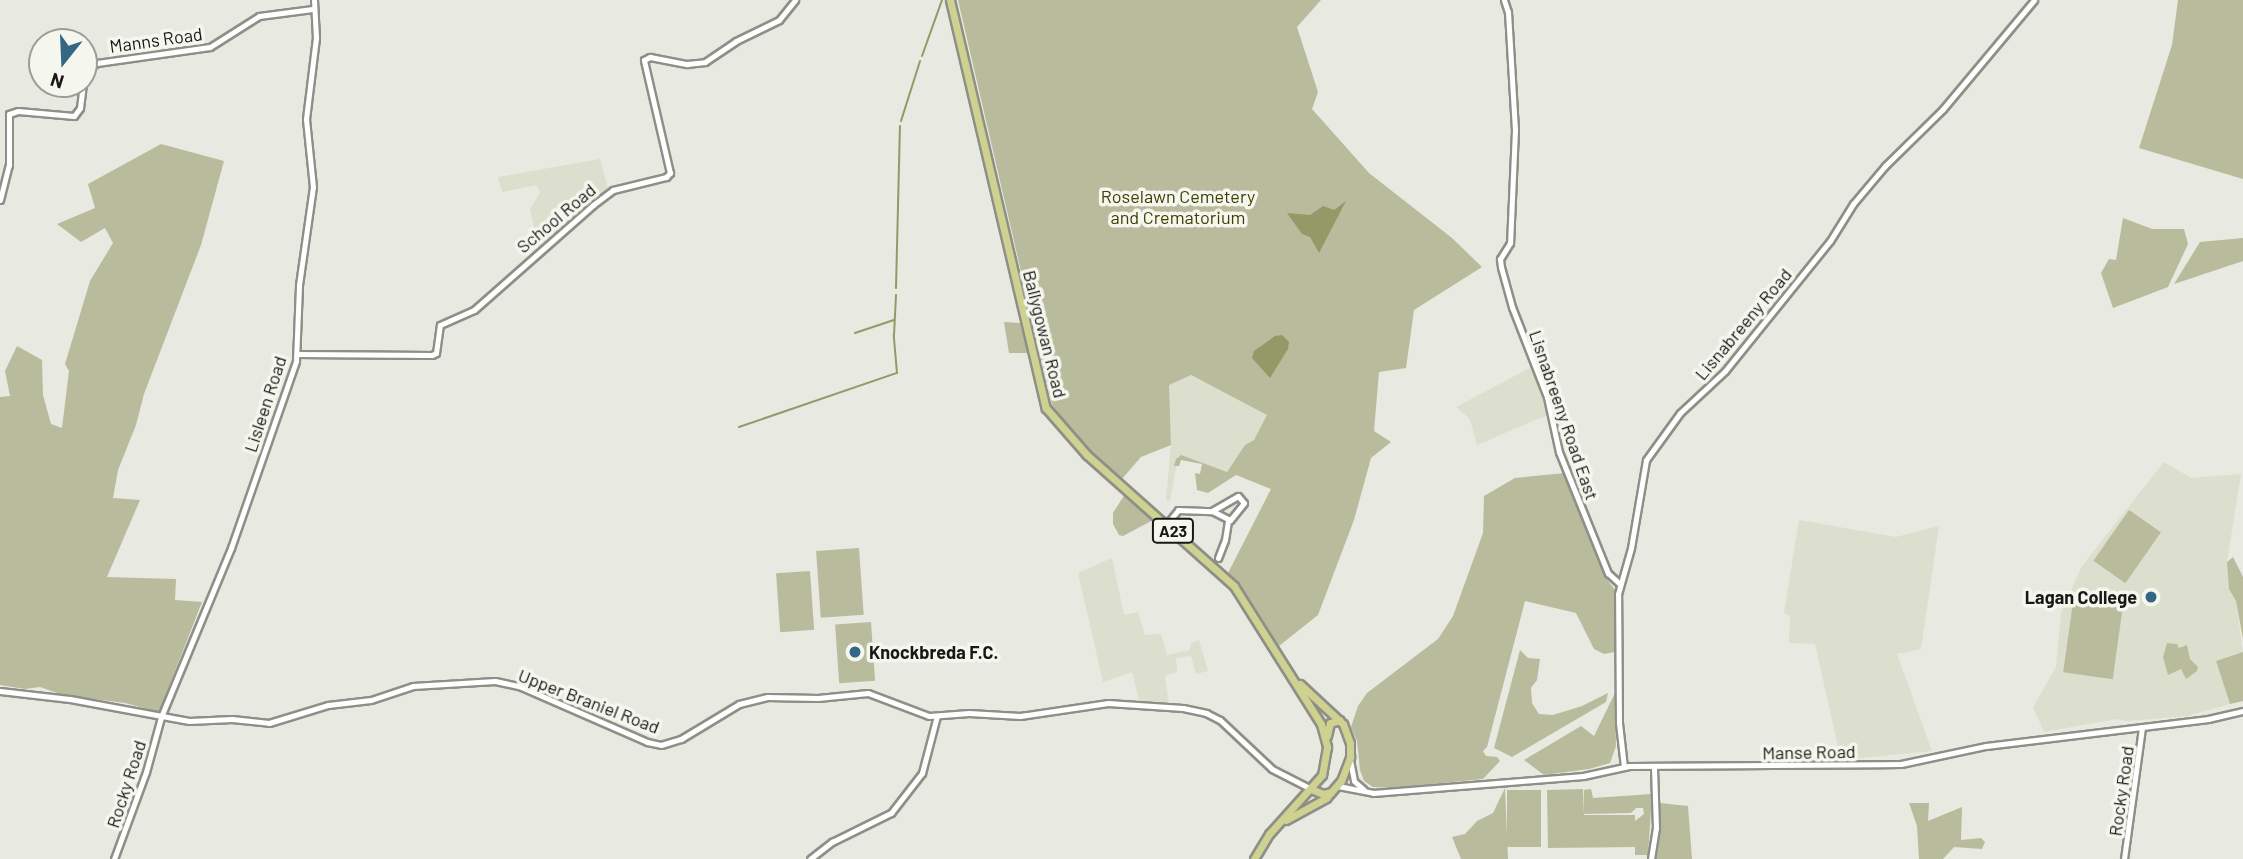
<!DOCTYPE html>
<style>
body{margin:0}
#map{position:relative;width:2243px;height:859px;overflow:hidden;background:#e8e9e0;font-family:Barlow,sans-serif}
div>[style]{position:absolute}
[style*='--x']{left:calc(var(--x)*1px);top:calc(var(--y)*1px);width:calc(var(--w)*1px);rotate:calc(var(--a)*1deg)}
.built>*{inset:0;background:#dcdece}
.green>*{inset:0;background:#b8bc9c;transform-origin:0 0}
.water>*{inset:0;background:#949968}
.stream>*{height:2px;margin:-1px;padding:0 1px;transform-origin:1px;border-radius:1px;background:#949968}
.roads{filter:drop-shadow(2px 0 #8e8f87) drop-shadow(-2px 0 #8e8f87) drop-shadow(0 2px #8e8f87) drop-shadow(0 -2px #8e8f87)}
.minor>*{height:5px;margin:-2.5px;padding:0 2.5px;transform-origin:2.5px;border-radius:2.5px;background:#fff}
.major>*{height:7px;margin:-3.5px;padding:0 3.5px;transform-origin:3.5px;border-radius:3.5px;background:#ced190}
.dots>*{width:19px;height:19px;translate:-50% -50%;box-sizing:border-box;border:4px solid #f5f6ee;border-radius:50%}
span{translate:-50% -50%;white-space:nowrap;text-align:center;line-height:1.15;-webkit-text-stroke:7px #f5f6ee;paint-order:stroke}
.shield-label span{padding:2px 5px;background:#f5f6ee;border:2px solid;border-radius:5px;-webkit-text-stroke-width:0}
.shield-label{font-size:16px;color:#181816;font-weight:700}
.street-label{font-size:18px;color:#181816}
.park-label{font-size:18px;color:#3c3f00}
.poi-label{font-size:18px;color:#181816;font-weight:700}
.right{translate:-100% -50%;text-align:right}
.left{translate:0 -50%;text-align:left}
.north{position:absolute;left:28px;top:28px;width:70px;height:70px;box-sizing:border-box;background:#f5f6ee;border:2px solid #9d9d98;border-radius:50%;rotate:198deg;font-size:19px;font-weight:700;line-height:28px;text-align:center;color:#181816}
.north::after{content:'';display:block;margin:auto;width:24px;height:32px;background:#336783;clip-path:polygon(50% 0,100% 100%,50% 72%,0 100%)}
</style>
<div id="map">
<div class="built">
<i style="clip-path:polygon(600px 159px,608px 189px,538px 247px,530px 209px,540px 193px,537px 185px,502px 192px,498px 177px)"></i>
<i style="clip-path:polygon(1530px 368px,1541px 390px,1547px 415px,1477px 445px,1470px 419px,1456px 407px)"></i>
<i style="clip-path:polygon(1190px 375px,1268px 415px,1254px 440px,1245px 445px,1227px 472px,1178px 456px,1170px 501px,1166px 500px,1171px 444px,1168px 385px)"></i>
<i style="clip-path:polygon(2164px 462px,2191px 478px,2241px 474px,2227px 562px,2236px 601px,2243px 652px,2216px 661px,2230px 704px,2187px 716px,2127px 721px,2117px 719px,2044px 732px,2033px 707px,2056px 667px,2061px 613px,2082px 566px)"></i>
<i style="clip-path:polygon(1799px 520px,1896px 537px,1939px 526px,1921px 649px,1897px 654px,1932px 751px,1841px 760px,1815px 644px,1789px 643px,1790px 616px,1784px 613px)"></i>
<i style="clip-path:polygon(1112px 558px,1124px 615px,1138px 612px,1145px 635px,1161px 634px,1167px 655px,1190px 650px,1191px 643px,1199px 640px,1208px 671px,1196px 674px,1191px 656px,1176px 658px,1177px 672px,1165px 676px,1169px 704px,1140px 704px,1132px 672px,1103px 682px,1078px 573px)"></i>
</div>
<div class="green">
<i style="clip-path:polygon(958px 0,1321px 0,1297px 27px,1318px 92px,1312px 109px,1369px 173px,1452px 238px,1482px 267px,1414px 310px,1406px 368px,1379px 372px,1374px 431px,1391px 442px,1371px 458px,1354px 520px,1318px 615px,1279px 646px,1240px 588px,1227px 575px,1271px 489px,1236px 475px,1208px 493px,1197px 490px,1195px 473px,1200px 474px,1202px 464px,1181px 460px,1179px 466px,1174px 466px,1176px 459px,1181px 455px,1227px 472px,1245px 445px,1254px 440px,1267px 415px,1191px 375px,1169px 385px,1171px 445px,1141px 457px,1121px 480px,1074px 434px,1052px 405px)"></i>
<i style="clip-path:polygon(2178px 0,2243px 0,2243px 179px,2139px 148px,2172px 45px)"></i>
<i style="clip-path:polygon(161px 144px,224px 161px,201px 245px,144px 394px,136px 425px,118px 470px,113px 498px,140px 500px,107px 577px,176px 579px,175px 600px,202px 602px,159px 712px,125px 703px,63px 695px,40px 687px,25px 689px,0 685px,0 397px,10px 396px,5px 371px,17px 346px,42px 360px,43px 395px,51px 424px,62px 428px,69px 371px,65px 364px,90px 281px,113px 243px,105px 228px,81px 242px,57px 224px,95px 208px,88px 184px)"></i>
<i style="clip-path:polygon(2123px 218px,2152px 229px,2184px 229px,2188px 244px,2168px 287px,2113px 308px,2101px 273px,2109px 259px,2116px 260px)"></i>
<i style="clip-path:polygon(2243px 238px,2243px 261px,2174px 284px,2200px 242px)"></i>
<i style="clip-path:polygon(1004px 322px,1020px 323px,1028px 353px,1009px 353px)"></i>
<i style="clip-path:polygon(1565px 473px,1607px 579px,1615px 590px,1614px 652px,1604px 654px,1594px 649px,1576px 613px,1525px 601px,1487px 747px,1483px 751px,1486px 756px,1497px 757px,1500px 761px,1483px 779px,1393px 788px,1373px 787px,1364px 781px,1360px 770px,1357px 741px,1351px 727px,1358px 706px,1367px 693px,1438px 639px,1453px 616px,1483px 533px,1484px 496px,1515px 478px)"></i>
<i style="clip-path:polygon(1125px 494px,1153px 520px,1123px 536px,1119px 535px,1113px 524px,1113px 513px)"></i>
<i style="left:2129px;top:510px;width:39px;height:62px;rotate:35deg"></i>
<i style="left:859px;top:548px;width:67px;height:43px;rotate:86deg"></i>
<i style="clip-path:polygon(2233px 557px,2243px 577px,2243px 639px,2236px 601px,2229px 589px,2227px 562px)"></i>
<i style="left:810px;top:571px;width:59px;height:34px;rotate:86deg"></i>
<i style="left:2074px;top:595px;width:50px;height:78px;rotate:8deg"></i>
<i style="left:871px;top:622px;width:59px;height:36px;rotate:86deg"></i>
<i style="clip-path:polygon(2167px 643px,2177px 644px,2179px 648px,2187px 645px,2190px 659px,2198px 667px,2197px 671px,2186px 679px,2181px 669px,2168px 675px,2163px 657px)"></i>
<i style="clip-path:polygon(1520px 650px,1528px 658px,1540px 659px,1537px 680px,1531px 688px,1532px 703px,1539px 714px,1553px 715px,1582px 706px,1608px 693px,1606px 702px,1512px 757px,1494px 748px)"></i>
<i style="clip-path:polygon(2243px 652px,2243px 701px,2230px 704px,2216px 661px)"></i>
<i style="clip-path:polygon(1615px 693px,1616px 746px,1610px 763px,1589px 769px,1544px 775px,1524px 760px,1581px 726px,1594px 736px)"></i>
<i style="clip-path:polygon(1505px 788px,1508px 859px,1461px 859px,1452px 837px,1465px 834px,1477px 821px,1493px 813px)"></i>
<i style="clip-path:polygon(1583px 789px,1584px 815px,1635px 815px,1635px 821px,1644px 814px,1643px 808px,1636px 808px,1631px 813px,1584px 814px,1584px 790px,1591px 789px,1593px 798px,1652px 794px,1648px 855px,1635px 855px,1635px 847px,1548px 848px,1547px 790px)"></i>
<i style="left:1507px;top:790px;width:34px;height:57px"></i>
<i style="clip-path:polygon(1660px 803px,1688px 806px,1692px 859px,1654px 859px)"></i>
<i style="clip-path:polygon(1909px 803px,1929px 803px,1928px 821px,1962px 807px,1961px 840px,1981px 838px,1985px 842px,1982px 849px,1954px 847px,1943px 859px,1919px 859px,1917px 826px)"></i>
</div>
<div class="water">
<i style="clip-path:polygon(1346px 201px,1319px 253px,1310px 237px,1302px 234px,1287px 213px,1310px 215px,1323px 206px,1334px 210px)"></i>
<i style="clip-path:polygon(1282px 335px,1289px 342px,1288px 349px,1270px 378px,1252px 358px,1254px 351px,1275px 336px)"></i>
</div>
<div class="stream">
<i style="--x:922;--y:56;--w:59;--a:-70.3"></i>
<i style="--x:901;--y:121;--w:63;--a:-72.4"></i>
<i style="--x:896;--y:288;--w:162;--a:-88.6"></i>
<i style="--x:855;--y:333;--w:41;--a:-18.4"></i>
<i style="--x:739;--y:427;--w:167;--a:-18.9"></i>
<i style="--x:897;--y:373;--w:38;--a:-95"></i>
<i style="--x:894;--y:335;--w:40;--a:-87.1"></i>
</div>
<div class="roads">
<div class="minor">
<i style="--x:1504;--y:0;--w:13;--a:72"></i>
<i style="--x:1508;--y:12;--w:118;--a:86.6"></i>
<i style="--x:1515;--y:130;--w:113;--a:92.5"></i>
<i style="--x:1510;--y:243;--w:19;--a:122"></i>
<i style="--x:1500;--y:259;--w:8;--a:83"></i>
<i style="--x:1501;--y:267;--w:41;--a:74.6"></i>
<i style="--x:1512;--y:307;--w:97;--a:68.7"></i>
<i style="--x:1547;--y:397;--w:56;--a:77.7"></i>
<i style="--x:1559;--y:452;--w:131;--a:68"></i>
<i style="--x:1608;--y:573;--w:16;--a:43"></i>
<i style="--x:84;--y:78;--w:11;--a:-63"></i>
<i style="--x:89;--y:68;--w:9;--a:-32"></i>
<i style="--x:97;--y:63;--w:114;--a:-8.1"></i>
<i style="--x:210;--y:47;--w:58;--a:-32.3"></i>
<i style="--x:259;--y:16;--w:54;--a:-7.4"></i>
<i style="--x:0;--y:200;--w:36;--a:-76"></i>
<i style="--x:9;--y:165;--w:51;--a:-90"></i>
<i style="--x:9;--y:114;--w:9;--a:-18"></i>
<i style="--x:18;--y:111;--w:56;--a:5.1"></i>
<i style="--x:74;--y:116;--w:10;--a:-53"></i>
<i style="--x:80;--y:108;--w:24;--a:-83"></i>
<i style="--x:297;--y:354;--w:135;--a:0.4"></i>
<i style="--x:432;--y:355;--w:4;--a:-27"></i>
<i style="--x:436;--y:353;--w:28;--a:-82"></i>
<i style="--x:440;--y:325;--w:37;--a:-24"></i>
<i style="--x:474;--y:310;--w:159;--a:-41.4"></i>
<i style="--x:593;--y:205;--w:25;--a:-37"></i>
<i style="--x:613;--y:190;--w:55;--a:-13.8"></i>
<i style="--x:666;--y:177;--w:6;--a:-45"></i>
<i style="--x:670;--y:173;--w:116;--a:-103"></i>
<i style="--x:644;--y:60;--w:7;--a:-27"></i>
<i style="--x:650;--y:57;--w:38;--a:11"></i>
<i style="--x:687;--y:64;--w:18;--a:-6"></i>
<i style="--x:705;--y:62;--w:37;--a:-34"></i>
<i style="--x:736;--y:41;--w:48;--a:-26"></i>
<i style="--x:779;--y:20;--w:26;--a:-51"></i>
<i style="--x:1166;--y:525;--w:19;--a:-51"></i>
<i style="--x:1178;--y:510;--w:34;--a:2"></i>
<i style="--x:1212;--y:511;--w:30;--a:-30"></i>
<i style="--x:1238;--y:496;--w:9;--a:49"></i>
<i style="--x:1244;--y:503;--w:22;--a:129"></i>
<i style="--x:1230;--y:520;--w:20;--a:-153"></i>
<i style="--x:1218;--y:558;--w:19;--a:-69"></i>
<i style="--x:1225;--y:540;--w:20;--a:-81"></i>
<i style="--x:0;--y:691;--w:70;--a:6.5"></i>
<i style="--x:70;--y:699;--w:121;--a:10.5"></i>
<i style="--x:189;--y:721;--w:43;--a:-2.7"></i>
<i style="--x:232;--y:719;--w:37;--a:6"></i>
<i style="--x:269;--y:723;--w:62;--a:-17"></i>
<i style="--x:328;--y:705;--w:43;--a:-6.6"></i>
<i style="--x:371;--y:700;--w:44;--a:-18.4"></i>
<i style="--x:413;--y:686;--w:82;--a:-3.5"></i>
<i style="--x:495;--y:681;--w:25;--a:12"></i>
<i style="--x:519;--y:686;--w:140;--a:23.6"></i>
<i style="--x:647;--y:742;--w:14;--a:12"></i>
<i style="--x:661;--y:745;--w:21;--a:-17"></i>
<i style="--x:681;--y:739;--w:68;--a:-31.1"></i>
<i style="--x:739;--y:704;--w:29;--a:-14"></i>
<i style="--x:767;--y:697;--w:51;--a:1.1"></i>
<i style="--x:818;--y:698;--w:50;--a:-5.7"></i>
<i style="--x:868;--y:693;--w:65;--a:20.7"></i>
<i style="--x:929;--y:716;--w:40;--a:-4.3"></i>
<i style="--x:969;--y:713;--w:51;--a:3.4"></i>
<i style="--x:1020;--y:716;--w:89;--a:-8.4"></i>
<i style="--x:1108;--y:703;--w:75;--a:3.8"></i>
<i style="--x:1183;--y:708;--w:24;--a:12"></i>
<i style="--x:1206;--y:713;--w:16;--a:27"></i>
<i style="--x:1220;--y:720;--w:71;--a:43.3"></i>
<i style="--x:1272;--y:769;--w:44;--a:27.1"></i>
<i style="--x:1350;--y:760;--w:21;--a:79"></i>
<i style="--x:1354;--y:781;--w:13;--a:42"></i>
<i style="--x:1624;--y:767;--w:44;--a:-96.5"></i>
<i style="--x:1619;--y:723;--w:129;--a:-90.4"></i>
<i style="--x:1618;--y:594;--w:48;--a:-74.2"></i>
<i style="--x:1631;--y:548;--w:89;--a:-80.3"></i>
<i style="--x:1646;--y:460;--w:58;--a:-54.1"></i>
<i style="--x:1680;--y:413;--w:62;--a:-43"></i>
<i style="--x:1725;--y:371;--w:167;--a:-51.1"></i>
<i style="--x:1830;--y:241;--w:44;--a:-58.1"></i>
<i style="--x:1853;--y:204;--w:50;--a:-49.9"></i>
<i style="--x:1885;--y:166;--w:81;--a:-44.5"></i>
<i style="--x:1943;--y:109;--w:142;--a:-50.1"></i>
<i style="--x:1338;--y:786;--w:36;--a:11"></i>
<i style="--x:1373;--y:793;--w:211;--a:-4.6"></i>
<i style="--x:1583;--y:776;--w:47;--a:-12.3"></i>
<i style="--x:1629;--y:766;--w:272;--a:-0.4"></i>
<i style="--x:1901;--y:764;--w:87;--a:-12"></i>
<i style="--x:1986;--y:746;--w:224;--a:-6.9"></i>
<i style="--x:2208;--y:719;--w:36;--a:-13"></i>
<i style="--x:114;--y:859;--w:93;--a:-69.8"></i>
<i style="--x:146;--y:772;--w:57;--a:-74.7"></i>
<i style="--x:161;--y:717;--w:183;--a:-67.5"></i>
<i style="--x:231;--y:548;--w:198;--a:-70.8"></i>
<i style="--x:296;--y:361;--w:76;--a:-87.7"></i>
<i style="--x:299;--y:285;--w:99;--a:-81.9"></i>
<i style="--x:313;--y:187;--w:68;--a:-95.9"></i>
<i style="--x:306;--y:119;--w:82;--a:-83"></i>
<i style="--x:316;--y:38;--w:38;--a:-93"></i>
<i style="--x:810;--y:859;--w:28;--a:-38"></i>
<i style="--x:832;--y:842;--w:66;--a:-26.2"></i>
<i style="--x:891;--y:813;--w:51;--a:-52.2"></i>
<i style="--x:922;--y:773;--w:59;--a:-75.3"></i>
<i style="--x:1651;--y:859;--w:31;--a:-81"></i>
<i style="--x:1656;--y:828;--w:60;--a:-91.9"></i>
<i style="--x:2124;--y:859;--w:133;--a:-82.2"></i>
</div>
<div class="major">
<i style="--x:950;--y:0;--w:419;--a:76.8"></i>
<i style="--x:1046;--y:408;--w:62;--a:48.9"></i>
<i style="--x:1087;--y:455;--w:197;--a:41.7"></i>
<i style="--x:1234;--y:586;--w:163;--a:57.8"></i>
<i style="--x:1321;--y:724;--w:24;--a:75"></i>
<i style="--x:1327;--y:747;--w:28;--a:100"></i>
<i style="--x:1322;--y:775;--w:79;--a:131.9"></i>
<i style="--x:1269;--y:834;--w:29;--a:121"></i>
<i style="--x:1327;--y:736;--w:13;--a:-77"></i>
<i style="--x:1330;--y:723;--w:10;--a:-17"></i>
<i style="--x:1311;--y:789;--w:13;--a:23"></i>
<i style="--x:1323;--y:794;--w:8;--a:-14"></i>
<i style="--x:1286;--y:820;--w:46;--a:-28.8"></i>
<i style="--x:1326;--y:798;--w:23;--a:-49"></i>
<i style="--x:1341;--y:781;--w:26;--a:-69"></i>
<i style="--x:1350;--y:757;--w:14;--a:-90"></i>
<i style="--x:1350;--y:743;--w:20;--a:-110"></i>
<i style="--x:1343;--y:724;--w:59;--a:-137.1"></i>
</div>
</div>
<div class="dots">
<i style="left:2151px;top:597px;background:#336783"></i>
<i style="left:855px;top:652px;background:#336783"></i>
</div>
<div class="shield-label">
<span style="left:1173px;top:531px">A23</span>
</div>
<div class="street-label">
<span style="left:156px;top:40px;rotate:-8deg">Manns Road</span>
<span style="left:556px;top:218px;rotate:-40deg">School Road</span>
<span style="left:1743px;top:324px;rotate:-50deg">Lisnabreeny Road</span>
<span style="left:1045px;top:334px;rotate:76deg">Ballygowan Road</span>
<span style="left:265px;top:404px;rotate:-72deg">Lisleen Road</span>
<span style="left:1564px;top:415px;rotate:71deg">Lisnabreeny Road East</span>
<span style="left:589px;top:701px;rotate:21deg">Upper Braniel Road</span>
<span style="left:1809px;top:752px;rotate:-1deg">Manse Road</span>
<span style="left:126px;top:784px;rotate:-72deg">Rocky Road</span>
<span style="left:2121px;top:791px;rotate:-82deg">Rocky Road</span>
</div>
<div class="park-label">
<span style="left:1178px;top:207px">Roselawn Cemetery<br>and Crematorium</span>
</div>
<div class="poi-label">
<span class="right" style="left:2137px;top:597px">Lagan College</span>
<span class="left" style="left:869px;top:652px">Knockbreda F.C.</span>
</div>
<div class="north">N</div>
</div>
